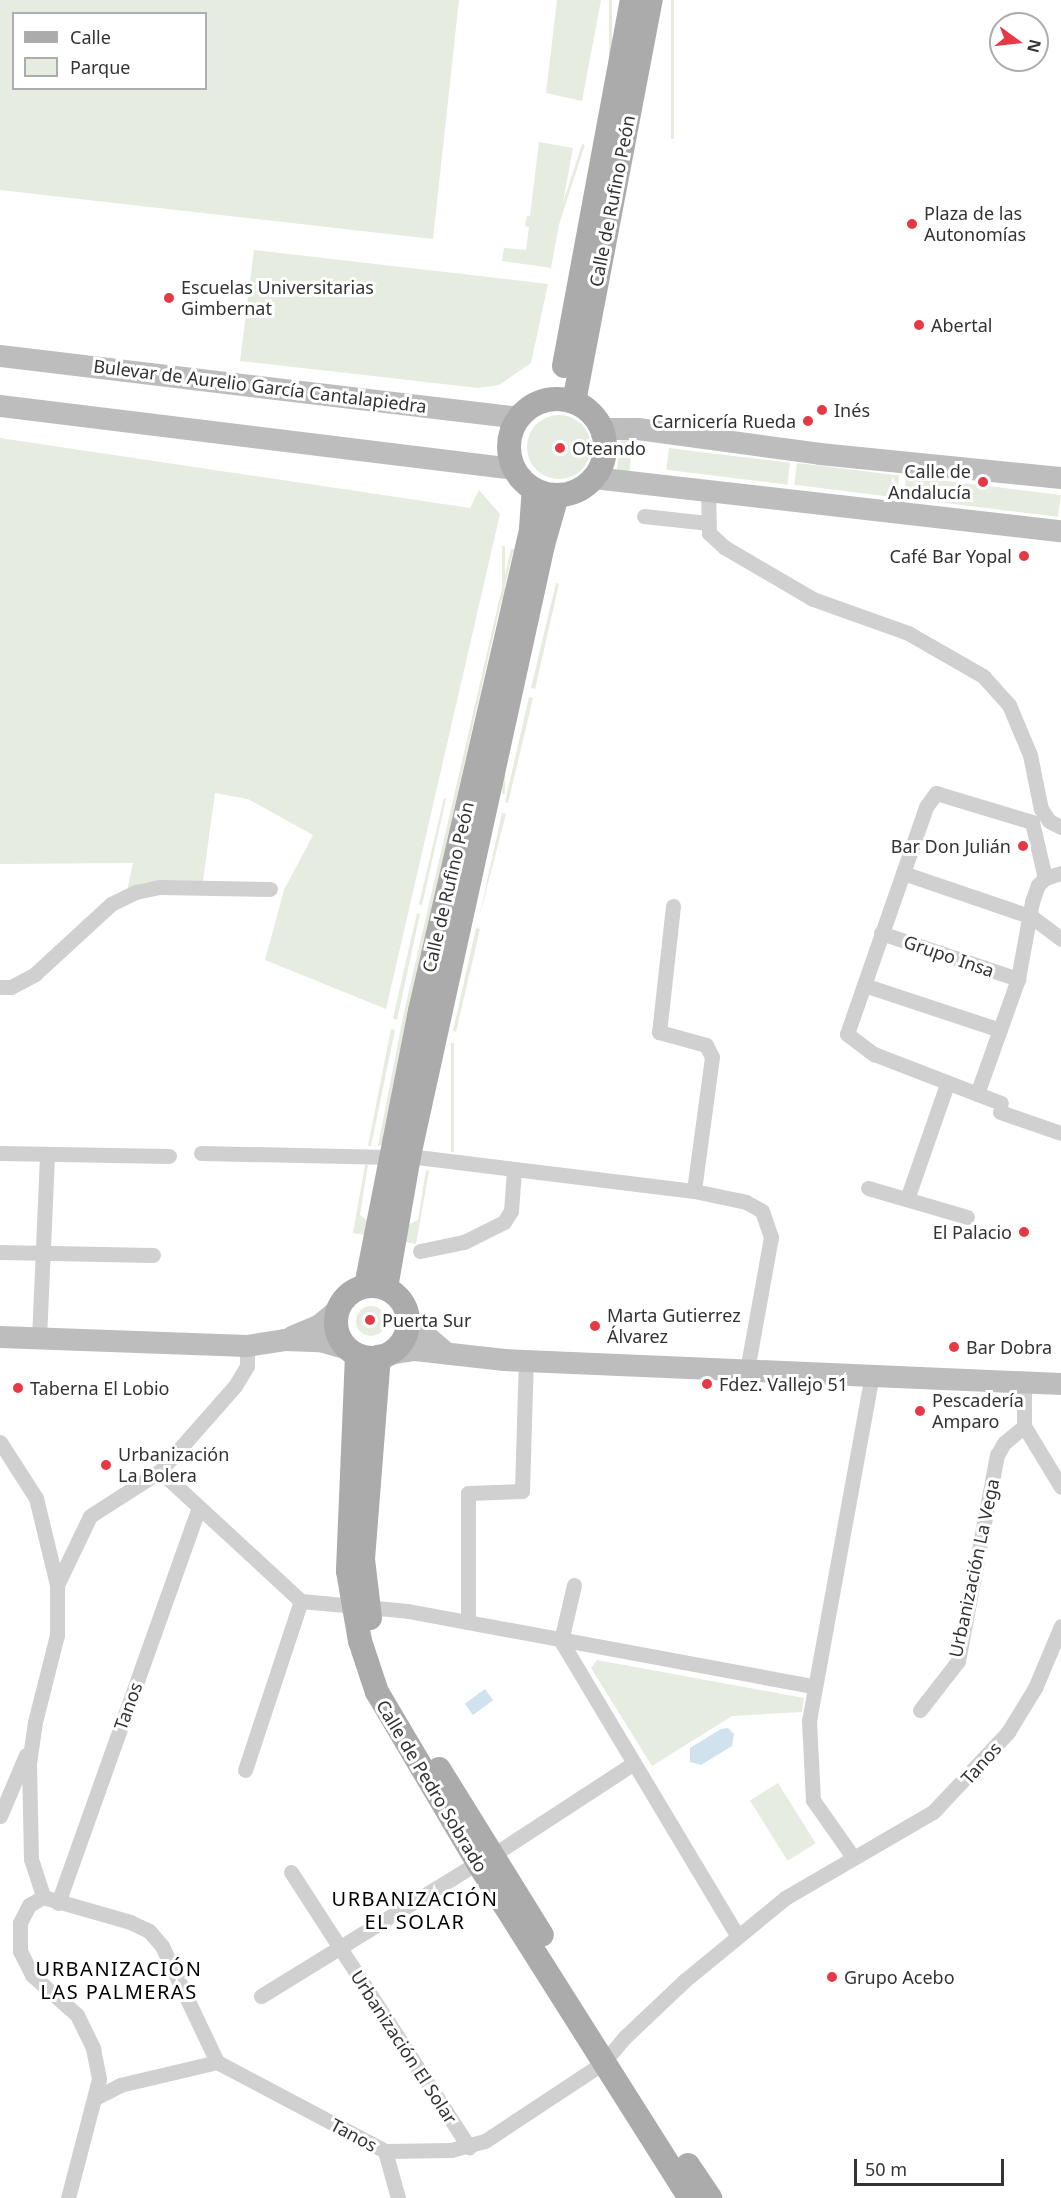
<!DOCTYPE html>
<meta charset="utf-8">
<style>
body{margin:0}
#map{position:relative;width:1061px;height:2198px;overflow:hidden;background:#fff;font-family:"Noto Sans",sans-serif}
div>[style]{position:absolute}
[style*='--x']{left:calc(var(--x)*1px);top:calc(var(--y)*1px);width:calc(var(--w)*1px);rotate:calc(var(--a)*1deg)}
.green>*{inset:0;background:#e6ecdf;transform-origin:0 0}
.round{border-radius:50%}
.water>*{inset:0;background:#cfe2ee;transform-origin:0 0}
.street>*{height:15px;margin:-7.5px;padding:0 7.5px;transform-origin:7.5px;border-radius:7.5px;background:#d0d0d0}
.secondary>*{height:22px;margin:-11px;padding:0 11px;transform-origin:11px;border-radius:11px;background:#bdbdbd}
.primary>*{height:24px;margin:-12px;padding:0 12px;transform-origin:12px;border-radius:12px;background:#ababab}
.primary>.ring{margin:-12px;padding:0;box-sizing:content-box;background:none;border:24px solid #ababab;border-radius:50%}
.dots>*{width:16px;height:16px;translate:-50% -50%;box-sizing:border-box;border:3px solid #fff;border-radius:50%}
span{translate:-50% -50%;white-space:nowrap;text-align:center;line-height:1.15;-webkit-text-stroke:6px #fff;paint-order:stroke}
.street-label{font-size:18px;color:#333}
.poi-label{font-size:18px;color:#333}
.left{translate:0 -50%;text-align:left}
.right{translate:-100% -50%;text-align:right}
.neighbourhood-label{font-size:20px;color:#000;letter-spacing:1.5px}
.legend{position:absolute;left:12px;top:12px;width:195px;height:78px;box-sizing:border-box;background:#fff;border:2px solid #adadad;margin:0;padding:8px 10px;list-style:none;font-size:18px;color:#333}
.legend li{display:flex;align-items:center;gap:12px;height:30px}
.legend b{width:30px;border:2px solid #adadad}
.north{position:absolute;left:989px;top:12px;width:60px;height:60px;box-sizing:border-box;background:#fff;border:2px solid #adadad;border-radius:50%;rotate:105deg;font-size:16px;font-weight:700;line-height:24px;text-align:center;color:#333}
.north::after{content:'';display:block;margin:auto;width:21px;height:27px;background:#e63946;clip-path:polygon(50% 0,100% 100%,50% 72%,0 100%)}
.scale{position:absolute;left:854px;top:2159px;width:150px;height:27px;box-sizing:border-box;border:3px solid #333;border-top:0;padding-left:8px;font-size:18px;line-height:21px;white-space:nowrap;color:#333;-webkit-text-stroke:4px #fff;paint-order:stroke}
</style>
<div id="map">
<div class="green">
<i style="clip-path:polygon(evenodd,0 0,459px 0,433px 239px,0 190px,0 0,14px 14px,206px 14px,206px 88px,14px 88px,14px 14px)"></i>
<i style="clip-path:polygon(557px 0,601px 0,582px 101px,546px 93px)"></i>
<i style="left:609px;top:0;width:3px;height:130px"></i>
<i style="left:671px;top:0;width:3px;height:139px"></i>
<i style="clip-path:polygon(539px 142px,573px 148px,551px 268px,502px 261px,504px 248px,526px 250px,529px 227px,525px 226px,527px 216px,530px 216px)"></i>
<i style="left:582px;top:144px;width:3px;height:84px;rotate:18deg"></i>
<i style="clip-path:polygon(254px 250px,548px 284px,531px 363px,499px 385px,479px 388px,240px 361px)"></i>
<i class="round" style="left:527px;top:415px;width:64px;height:64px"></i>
<i style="clip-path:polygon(633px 435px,629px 475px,617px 469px,621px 439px)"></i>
<i style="clip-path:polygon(0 438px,470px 508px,479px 490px,500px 514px,386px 1009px,265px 960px,284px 890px,313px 835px,248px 799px,215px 793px,202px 888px,127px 891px,133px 863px,0 864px)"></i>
<i style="left:669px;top:448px;width:122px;height:22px;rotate:7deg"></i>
<i style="left:797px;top:463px;width:103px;height:22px;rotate:7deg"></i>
<i style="left:906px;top:476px;width:156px;height:22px;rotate:7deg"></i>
<i style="left:502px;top:546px;width:3px;height:248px"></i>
<i style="clip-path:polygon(511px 549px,519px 550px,513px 552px,493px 637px,408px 1013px,385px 1144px,378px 1146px,404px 1012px)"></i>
<i style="clip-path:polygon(556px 583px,559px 584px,535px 689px,531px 688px)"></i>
<i style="clip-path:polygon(529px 697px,533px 698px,508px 803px,505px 802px)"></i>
<i style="clip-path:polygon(444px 798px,446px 799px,422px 905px,419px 904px)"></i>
<i style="clip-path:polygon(502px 813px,506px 814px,479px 918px)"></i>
<i style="clip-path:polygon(417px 913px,420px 914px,397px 1020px,393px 1018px)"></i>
<i style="clip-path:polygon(476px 928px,480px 929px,456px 1032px,453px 1031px)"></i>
<i style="clip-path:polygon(391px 1029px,395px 1030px,371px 1146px,368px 1146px)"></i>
<i style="left:451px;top:1043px;width:3px;height:109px"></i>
<i style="clip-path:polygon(365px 1165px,368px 1165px,360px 1215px,370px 1222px,371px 1236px,353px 1233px)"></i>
<i style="clip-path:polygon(426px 1170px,429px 1171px,416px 1244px,399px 1241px,406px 1226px,418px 1220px)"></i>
<i class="round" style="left:356px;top:1306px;width:30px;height:30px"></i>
<i style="clip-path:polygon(597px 1660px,804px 1698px,802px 1712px,732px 1716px,652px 1766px,591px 1668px)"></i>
<i style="left:778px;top:1783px;width:71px;height:33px;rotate:58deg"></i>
</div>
<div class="water">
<i style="left:485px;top:1689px;width:14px;height:25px;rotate:54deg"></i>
<i style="clip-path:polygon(721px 1729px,728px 1728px,734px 1734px,732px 1746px,701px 1765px,690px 1762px,690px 1748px)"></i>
</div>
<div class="street">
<i style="--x:708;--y:490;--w:43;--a:88.7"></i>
<i style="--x:709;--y:533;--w:21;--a:43"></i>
<i style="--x:724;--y:547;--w:103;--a:30.3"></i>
<i style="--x:813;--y:599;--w:101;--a:19.7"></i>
<i style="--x:908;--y:633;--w:86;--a:29.8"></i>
<i style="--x:983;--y:676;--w:39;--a:48"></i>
<i style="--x:1009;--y:705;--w:54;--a:67.2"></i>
<i style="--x:1030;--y:755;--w:55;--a:78.5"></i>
<i style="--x:1041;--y:809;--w:14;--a:56"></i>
<i style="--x:1049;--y:821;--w:13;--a:27"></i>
<i style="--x:644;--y:516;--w:63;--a:6.3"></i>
<i style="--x:903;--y:873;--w:136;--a:18.8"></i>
<i style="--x:1032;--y:917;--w:36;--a:37"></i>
<i style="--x:1045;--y:878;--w:17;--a:-17"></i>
<i style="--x:673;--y:906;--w:127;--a:96.3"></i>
<i style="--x:659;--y:1032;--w:49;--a:15.5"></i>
<i style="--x:706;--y:1045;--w:13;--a:63"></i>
<i style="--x:712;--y:1057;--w:135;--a:97.7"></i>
<i style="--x:881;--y:933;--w:145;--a:18.6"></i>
<i style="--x:864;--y:985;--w:143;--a:18.3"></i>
<i style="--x:0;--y:987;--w:11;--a:0"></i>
<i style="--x:11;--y:987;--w:27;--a:-28"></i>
<i style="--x:35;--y:974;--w:103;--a:-42.6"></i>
<i style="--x:111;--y:904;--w:28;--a:-26"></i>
<i style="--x:136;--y:892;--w:24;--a:-12"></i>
<i style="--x:159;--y:887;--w:111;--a:1"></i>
<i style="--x:977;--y:1094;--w:122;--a:-70.4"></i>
<i style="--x:1018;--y:979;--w:78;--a:-79.7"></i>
<i style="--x:1032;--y:902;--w:18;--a:-71"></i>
<i style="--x:1038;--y:885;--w:10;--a:-45"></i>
<i style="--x:1045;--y:878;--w:57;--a:-103.1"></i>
<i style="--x:1032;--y:822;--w:100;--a:-163.2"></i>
<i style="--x:936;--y:793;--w:17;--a:126"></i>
<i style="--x:926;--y:807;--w:240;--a:109.2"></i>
<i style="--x:847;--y:1034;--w:34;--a:37"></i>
<i style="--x:874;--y:1054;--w:136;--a:21.1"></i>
<i style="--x:1000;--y:1112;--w:65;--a:19"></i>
<i style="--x:0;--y:1153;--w:169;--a:1"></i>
<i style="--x:201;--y:1153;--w:190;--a:1.2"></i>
<i style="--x:409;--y:1156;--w:287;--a:7"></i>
<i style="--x:694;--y:1191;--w:53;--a:11.9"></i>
<i style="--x:746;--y:1202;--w:18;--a:29"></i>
<i style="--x:762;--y:1211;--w:28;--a:71"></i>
<i style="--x:771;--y:1237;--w:136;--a:100.2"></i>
<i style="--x:868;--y:1188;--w:103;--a:16.3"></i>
<i style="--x:907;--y:1199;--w:122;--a:-70.8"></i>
<i style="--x:420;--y:1251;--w:45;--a:-11.6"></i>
<i style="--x:464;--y:1242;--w:45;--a:-26.6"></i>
<i style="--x:504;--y:1222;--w:13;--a:-58"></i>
<i style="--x:511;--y:1211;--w:41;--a:-85.8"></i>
<i style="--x:0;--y:1252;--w:153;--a:1.1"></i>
<i style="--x:39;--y:1339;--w:185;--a:-87.5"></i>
<i style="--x:1024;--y:1382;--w:44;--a:90"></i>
<i style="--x:1024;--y:1426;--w:71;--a:58.8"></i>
<i style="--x:0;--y:1442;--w:67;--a:57.3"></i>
<i style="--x:36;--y:1498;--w:89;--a:76.4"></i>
<i style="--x:57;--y:1585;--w:50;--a:90"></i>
<i style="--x:57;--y:1635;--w:90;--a:104.2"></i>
<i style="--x:35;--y:1722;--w:41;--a:98.3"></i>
<i style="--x:29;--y:1763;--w:96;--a:88.8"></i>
<i style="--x:31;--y:1859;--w:40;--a:72"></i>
<i style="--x:43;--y:1897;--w:91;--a:16"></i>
<i style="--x:130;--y:1922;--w:21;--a:25"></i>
<i style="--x:149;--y:1931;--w:20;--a:49"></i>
<i style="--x:162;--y:1946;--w:128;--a:64.6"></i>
<i style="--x:217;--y:2062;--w:190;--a:27.9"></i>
<i style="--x:385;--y:2151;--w:49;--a:74.5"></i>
<i style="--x:160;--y:1471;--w:192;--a:42.7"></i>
<i style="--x:301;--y:1601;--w:107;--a:5.3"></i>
<i style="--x:408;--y:1611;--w:412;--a:10.5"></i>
<i style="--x:57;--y:1585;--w:76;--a:-64.4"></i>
<i style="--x:90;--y:1516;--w:83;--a:-32.7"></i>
<i style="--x:160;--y:1471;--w:113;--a:-48.6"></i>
<i style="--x:235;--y:1386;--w:23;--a:-59"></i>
<i style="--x:247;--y:1366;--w:20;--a:-90"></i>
<i style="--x:574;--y:1585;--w:57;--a:103.1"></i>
<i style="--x:561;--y:1641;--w:343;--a:59.1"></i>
<i style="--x:468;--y:1622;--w:129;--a:-90"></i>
<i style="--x:468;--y:1493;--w:54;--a:-2.1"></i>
<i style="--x:522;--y:1491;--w:131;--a:-88.3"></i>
<i style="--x:920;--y:1710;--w:62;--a:-52.2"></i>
<i style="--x:958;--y:1661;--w:210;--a:-79.3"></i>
<i style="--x:997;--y:1455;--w:14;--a:-60"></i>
<i style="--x:1004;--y:1443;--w:26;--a:-40"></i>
<i style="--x:245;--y:1770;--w:178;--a:-71.7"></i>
<i style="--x:0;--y:1816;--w:66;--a:-66.9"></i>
<i style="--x:499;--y:1851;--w:161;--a:-33.1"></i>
<i style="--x:853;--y:1857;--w:70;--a:-125.1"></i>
<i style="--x:813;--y:1800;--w:79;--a:-92.9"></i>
<i style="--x:809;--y:1721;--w:351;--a:-79.7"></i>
<i style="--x:291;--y:1872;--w:328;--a:57.1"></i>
<i style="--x:43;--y:1897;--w:16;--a:150"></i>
<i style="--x:29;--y:1905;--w:20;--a:117"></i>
<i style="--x:20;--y:1923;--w:28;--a:90"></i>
<i style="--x:20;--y:1951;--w:27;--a:63"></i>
<i style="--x:32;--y:1975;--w:60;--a:41.6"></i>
<i style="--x:77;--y:2015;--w:37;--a:64"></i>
<i style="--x:93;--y:2048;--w:32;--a:79"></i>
<i style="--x:99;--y:2079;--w:123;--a:104.6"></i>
<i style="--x:58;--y:1903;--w:418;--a:-70.4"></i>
<i style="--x:261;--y:1996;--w:241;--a:-31.6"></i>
<i style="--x:95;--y:2098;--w:28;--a:-27"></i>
<i style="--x:120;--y:2085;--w:100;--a:-13.3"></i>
<i style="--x:385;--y:2151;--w:66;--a:-0.9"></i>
<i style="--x:451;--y:2150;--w:35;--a:-15"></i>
<i style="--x:485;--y:2141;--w:141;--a:-33.5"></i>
<i style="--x:603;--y:2063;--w:34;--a:-50"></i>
<i style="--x:625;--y:2037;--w:81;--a:-43.5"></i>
<i style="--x:684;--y:1981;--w:131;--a:-39.4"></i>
<i style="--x:785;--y:1898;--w:171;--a:-30.2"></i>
<i style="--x:933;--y:1812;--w:110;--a:-46.8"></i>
<i style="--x:1008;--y:1732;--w:52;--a:-58.5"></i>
<i style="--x:1035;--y:1688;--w:67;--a:-67.2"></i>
</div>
<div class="secondary">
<i style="--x:0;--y:356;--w:523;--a:6.81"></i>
<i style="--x:0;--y:406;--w:518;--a:6.99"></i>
<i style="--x:602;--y:429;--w:36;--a:0"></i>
<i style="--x:638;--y:429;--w:184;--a:7.8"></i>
<i style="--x:820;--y:454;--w:242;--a:5.7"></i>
<i style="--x:594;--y:478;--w:470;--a:6.5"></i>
<i style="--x:408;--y:1320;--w:50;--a:41"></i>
<i style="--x:0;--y:1337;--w:247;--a:2.1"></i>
<i style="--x:247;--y:1346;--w:38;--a:-9"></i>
<i style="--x:285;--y:1340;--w:35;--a:2"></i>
<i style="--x:320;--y:1341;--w:29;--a:16"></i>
<i style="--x:292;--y:1337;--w:30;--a:-23"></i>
<i style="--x:320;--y:1325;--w:23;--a:-40"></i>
<i style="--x:389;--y:1354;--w:26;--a:-9"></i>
<i style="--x:415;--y:1350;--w:90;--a:6.4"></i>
<i style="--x:504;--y:1360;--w:558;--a:2.47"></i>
</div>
<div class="primary">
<i style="--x:564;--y:366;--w:372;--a:-79.5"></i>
<i class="ring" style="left:509px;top:399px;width:72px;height:72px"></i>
<i style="--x:574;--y:402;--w:409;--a:-79.2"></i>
<i class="ring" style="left:336px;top:1286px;width:48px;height:48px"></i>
<i style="--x:366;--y:1286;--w:280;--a:-78.9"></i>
<i style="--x:420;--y:1011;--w:495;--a:-77"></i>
<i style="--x:531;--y:529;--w:39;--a:-86"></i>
<i style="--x:386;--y:1288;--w:134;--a:-80.1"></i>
<i style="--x:409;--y:1156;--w:626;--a:-77.63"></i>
<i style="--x:543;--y:545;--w:51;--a:-74.1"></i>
<i style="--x:357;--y:1355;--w:216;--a:92.4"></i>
<i style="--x:348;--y:1571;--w:71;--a:80.3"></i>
<i style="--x:360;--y:1641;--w:54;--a:71.6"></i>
<i style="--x:377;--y:1692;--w:199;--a:59.4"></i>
<i style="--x:478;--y:1863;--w:396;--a:57.7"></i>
<i style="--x:370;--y:1618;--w:59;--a:-96.8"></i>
<i style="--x:363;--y:1559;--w:203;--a:-85.5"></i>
<i style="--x:439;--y:1769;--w:195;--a:58.2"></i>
<i style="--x:688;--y:2165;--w:40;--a:56"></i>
</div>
<div class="dots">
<i style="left:912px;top:224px;background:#e63946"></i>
<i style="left:169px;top:298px;background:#e63946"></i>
<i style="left:919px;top:325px;background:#e63946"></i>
<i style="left:822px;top:410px;background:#e63946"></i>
<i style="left:808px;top:421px;background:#e63946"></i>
<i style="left:560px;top:448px;background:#e63946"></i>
<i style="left:983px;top:482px;background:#e63946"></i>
<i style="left:1024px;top:556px;background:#e63946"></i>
<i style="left:1023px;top:846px;background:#e63946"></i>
<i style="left:1024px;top:1232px;background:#e63946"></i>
<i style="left:370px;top:1320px;background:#e63946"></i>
<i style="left:595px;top:1326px;background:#e63946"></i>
<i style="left:954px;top:1347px;background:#e63946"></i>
<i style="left:707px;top:1384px;background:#e63946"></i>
<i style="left:18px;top:1388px;background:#e63946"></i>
<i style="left:920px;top:1411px;background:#e63946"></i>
<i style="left:106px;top:1465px;background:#e63946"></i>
<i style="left:832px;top:1977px;background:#e63946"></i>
</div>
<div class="street-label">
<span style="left:612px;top:201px;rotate:-79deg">Calle de Rufino Peón</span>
<span style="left:260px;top:386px;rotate:7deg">Bulevar de Aurelio García Cantalapiedra</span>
<span style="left:448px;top:887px;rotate:-77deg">Calle de Rufino Peón</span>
<span style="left:949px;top:956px;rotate:19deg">Grupo Insa</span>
<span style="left:974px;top:1568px;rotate:-78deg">Urbanización La Vega</span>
<span style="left:128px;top:1706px;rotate:-70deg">Tanos</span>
<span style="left:981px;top:1763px;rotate:-48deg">Tanos</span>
<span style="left:432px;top:1786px;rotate:59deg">Calle de Pedro Sobrado</span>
<span style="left:404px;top:2047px;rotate:57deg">Urbanización El Solar</span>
<span style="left:354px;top:2135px;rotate:28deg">Tanos</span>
</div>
<div class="poi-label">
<span class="left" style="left:924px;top:224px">Plaza de las<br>Autonomías</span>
<span class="left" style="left:181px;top:298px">Escuelas Universitarias<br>Gimbernat</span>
<span class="left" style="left:931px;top:325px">Abertal</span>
<span class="left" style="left:834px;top:410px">Inés</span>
<span class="right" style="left:796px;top:421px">Carnicería Rueda</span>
<span class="left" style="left:572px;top:448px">Oteando</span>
<span class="right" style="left:971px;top:482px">Calle de<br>Andalucía</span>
<span class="right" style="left:1012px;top:556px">Café Bar Yopal</span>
<span class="right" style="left:1011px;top:846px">Bar Don Julián</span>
<span class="right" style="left:1012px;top:1232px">El Palacio</span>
<span class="left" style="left:607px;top:1326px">Marta Gutierrez<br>Álvarez</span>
<span class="left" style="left:382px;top:1320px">Puerta Sur</span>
<span class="left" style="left:966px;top:1347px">Bar Dobra</span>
<span class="left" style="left:719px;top:1384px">Fdez. Vallejo 51</span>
<span class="left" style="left:30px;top:1388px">Taberna El Lobio</span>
<span class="left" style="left:932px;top:1411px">Pescadería<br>Amparo</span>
<span class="left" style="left:118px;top:1465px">Urbanización<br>La Bolera</span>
<span class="left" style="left:844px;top:1977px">Grupo Acebo</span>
</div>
<div class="neighbourhood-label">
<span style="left:415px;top:1910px">URBANIZACIÓN<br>EL SOLAR</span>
<span style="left:119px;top:1980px">URBANIZACIÓN<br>LAS PALMERAS</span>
</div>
<ul class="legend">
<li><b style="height:8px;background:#ababab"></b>Calle</li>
<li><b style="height:16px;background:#e6ecdf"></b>Parque</li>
</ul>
<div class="north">N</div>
<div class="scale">50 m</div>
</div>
